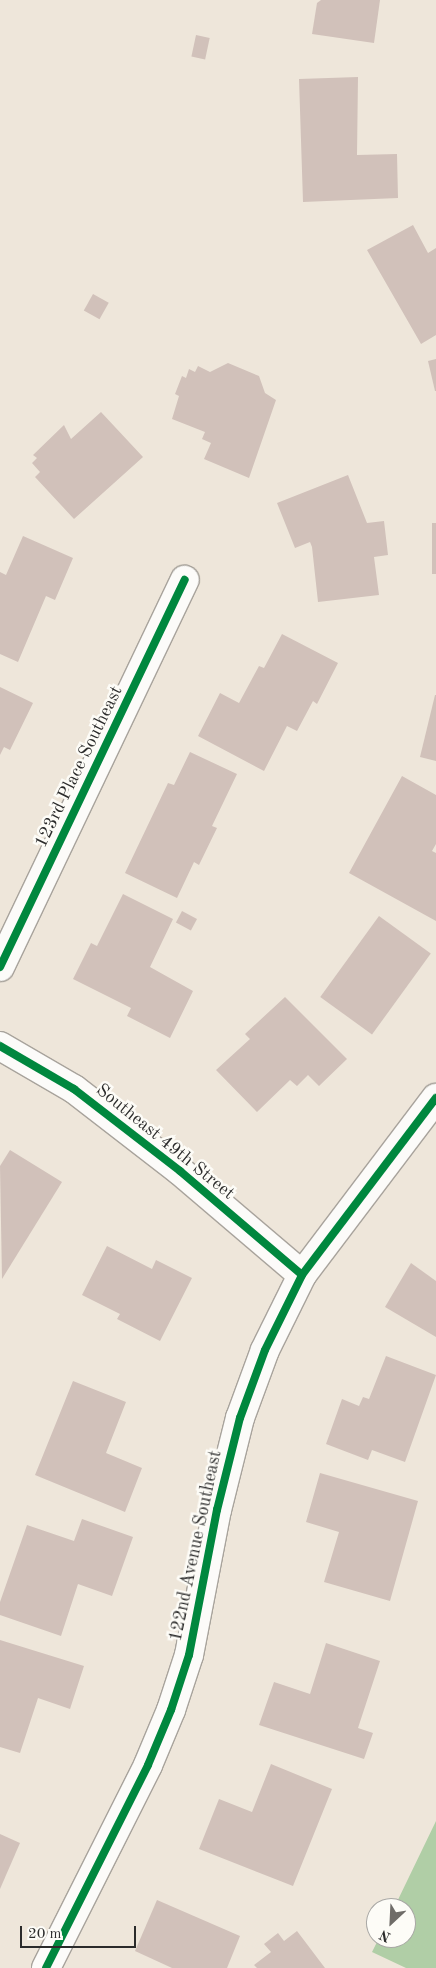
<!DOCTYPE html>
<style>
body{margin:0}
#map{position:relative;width:436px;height:1968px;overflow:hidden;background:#eee6da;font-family:"Old Standard TT",serif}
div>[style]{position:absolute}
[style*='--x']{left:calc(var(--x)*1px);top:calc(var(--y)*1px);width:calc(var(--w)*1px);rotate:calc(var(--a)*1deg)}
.forest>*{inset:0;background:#b0cea6}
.building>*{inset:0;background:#d1c1ba;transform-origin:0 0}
.roads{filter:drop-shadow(1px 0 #a8a39c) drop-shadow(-1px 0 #a8a39c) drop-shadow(0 1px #a8a39c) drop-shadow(0 -1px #a8a39c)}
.minor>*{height:28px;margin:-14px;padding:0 14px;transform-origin:14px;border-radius:14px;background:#fcfbf9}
.cycleway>*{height:8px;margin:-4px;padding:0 4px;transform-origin:4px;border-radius:4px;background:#00873e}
span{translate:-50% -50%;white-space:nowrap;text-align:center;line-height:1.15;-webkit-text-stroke:5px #fdfcf7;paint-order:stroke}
.street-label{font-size:18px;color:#2b2b2b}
.north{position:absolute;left:366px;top:1898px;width:50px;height:50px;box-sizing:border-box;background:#fdfcf7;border:1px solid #a9a8a5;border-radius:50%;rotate:205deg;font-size:14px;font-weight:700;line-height:20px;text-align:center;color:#2b2b2b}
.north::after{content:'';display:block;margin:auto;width:18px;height:22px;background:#6f6c68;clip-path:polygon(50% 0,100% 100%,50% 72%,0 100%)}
.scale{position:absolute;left:20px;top:1926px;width:116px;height:22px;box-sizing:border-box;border:2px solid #2b2b2b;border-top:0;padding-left:6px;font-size:15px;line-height:18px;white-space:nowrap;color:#2b2b2b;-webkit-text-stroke:4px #fdfcf7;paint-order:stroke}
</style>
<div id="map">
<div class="forest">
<i style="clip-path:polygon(436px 1821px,436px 1968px,406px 1968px,372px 1952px,379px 1938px,406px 1938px,406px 1908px,394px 1908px)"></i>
</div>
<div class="building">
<i style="clip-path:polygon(321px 0,380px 0,374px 43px,312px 34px,317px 3px)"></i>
<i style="left:196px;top:35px;width:14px;height:22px;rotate:12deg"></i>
<i style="clip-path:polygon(358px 77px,357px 155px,397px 154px,398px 198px,303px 202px,299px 79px)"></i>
<i style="clip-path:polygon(413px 225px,428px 253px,436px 248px,436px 335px,421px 344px,367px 250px)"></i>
<i style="left:93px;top:294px;width:18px;height:19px;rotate:29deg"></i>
<i style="clip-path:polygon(436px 359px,436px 391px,435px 391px,428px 361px)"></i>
<i style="clip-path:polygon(228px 363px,259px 376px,265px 393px,276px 400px,249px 478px,204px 459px,211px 443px,202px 439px,205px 432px,172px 419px,179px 396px,175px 394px,182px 376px,186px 378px,189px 369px,195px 372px,198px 366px,210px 372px)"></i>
<i style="clip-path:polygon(101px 412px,143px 457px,74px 519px,35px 477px,40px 472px,32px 463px,37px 458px,33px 455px,64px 425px,71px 439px)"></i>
<i style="clip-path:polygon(348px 475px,367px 523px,384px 521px,388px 555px,374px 557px,379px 595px,318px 602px,312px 547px,310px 542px,295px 548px,277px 503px)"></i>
<i style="left:432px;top:523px;width:4px;height:51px"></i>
<i style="clip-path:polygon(23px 536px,73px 558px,55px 600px,46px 596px,18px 662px,0 654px,0 572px,6px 575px)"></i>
<i style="clip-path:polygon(282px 634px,338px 663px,317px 704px,313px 701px,297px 731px,287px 726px,264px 771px,198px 736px,220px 693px,239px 703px,259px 666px,264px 668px)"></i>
<i style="clip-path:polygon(0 687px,33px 703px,10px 750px,4px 747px,0 755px)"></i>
<i style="clip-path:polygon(435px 695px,436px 695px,436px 761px,420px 757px)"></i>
<i style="clip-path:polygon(190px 752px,237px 774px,212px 826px,217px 828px,199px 865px,194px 862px,177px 898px,125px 873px,168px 783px,174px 785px)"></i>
<i style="clip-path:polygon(402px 776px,436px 795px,436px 844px,432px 851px,436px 853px,436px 921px,349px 873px)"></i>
<i style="clip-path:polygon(123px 894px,173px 919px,150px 967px,193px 991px,170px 1038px,127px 1016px,131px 1008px,73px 979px,91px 943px,97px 946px)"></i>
<i style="left:182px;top:911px;width:17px;height:13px;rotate:28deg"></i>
<i style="left:379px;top:916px;width:64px;height:100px;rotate:36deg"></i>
<i style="clip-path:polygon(285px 997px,347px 1059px,319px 1086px,308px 1075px,297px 1086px,290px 1080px,257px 1112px,216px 1070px,250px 1039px,245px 1034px)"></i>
<i style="clip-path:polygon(10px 1150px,62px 1182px,2px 1279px,0 1166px)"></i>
<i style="clip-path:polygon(107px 1246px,152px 1269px,156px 1260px,192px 1278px,160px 1341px,117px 1319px,120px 1314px,82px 1295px)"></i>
<i style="clip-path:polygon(411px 1263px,436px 1281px,436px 1337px,385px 1307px)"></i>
<i style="clip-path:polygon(386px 1356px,436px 1375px,405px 1462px,372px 1450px,368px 1460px,326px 1444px,342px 1399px,359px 1406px,363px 1397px,369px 1399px)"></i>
<i style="clip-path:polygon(73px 1381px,126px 1402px,106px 1453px,142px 1468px,125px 1512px,35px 1475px)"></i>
<i style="clip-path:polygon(320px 1473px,418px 1501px,390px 1601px,324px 1582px,339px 1532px,306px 1522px)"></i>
<i style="clip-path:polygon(82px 1519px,133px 1537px,112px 1596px,78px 1584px,61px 1636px,0 1615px,0 1602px,27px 1525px,74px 1541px)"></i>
<i style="clip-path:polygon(0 1640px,84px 1666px,70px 1709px,38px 1698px,20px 1753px,0 1747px)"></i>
<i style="clip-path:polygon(326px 1643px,380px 1661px,358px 1728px,373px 1733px,364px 1759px,259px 1725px,274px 1682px,310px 1694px)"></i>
<i style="clip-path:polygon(271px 1764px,332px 1789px,293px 1886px,199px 1849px,219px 1799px,252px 1812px)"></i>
<i style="clip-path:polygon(0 1834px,20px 1843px,0 1889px)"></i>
<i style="clip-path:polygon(157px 1900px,240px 1936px,227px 1968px,172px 1968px,135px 1951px)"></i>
<i style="clip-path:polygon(297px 1931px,325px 1968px,257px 1968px,254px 1965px,271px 1952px,264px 1944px,278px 1933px,284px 1941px)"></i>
</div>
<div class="roads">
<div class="minor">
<i style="--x:0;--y:967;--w:429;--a:-64.5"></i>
<i style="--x:0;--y:1046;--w:86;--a:30.2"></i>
<i style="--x:74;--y:1089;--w:134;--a:37.7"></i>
<i style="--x:180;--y:1171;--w:160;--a:40.4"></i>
<i style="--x:46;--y:1968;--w:227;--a:-63.3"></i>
<i style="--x:148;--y:1765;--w:60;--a:-67.3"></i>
<i style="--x:171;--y:1710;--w:58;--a:-71.9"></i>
<i style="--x:189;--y:1655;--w:148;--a:-79.1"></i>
<i style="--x:217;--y:1510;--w:95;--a:-76"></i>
<i style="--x:240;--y:1418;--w:72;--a:-69.8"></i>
<i style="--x:265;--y:1350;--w:84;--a:-63.7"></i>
<i style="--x:302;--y:1275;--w:222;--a:-52.9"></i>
</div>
</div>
<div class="cycleway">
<i style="--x:0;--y:967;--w:429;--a:-64.5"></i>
<i style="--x:0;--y:1046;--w:86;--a:30.2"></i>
<i style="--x:74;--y:1089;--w:134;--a:37.7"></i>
<i style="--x:180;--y:1171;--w:160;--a:40.4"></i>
<i style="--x:46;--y:1968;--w:227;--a:-63.3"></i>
<i style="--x:148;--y:1765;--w:60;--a:-67.3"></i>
<i style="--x:171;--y:1710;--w:58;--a:-71.9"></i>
<i style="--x:189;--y:1655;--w:148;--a:-79.1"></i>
<i style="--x:217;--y:1510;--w:95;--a:-76"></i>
<i style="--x:240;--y:1418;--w:72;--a:-69.8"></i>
<i style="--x:265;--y:1350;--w:84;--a:-63.7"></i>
<i style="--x:302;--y:1275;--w:222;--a:-52.9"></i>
</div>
<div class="street-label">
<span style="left:79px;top:767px;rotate:-64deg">123rd Place Southeast</span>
<span style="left:165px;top:1142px;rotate:39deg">Southeast 49th Street</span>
<span style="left:196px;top:1546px;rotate:-78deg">122nd Avenue Southeast</span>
</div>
<div class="north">N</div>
<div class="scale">20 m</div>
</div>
